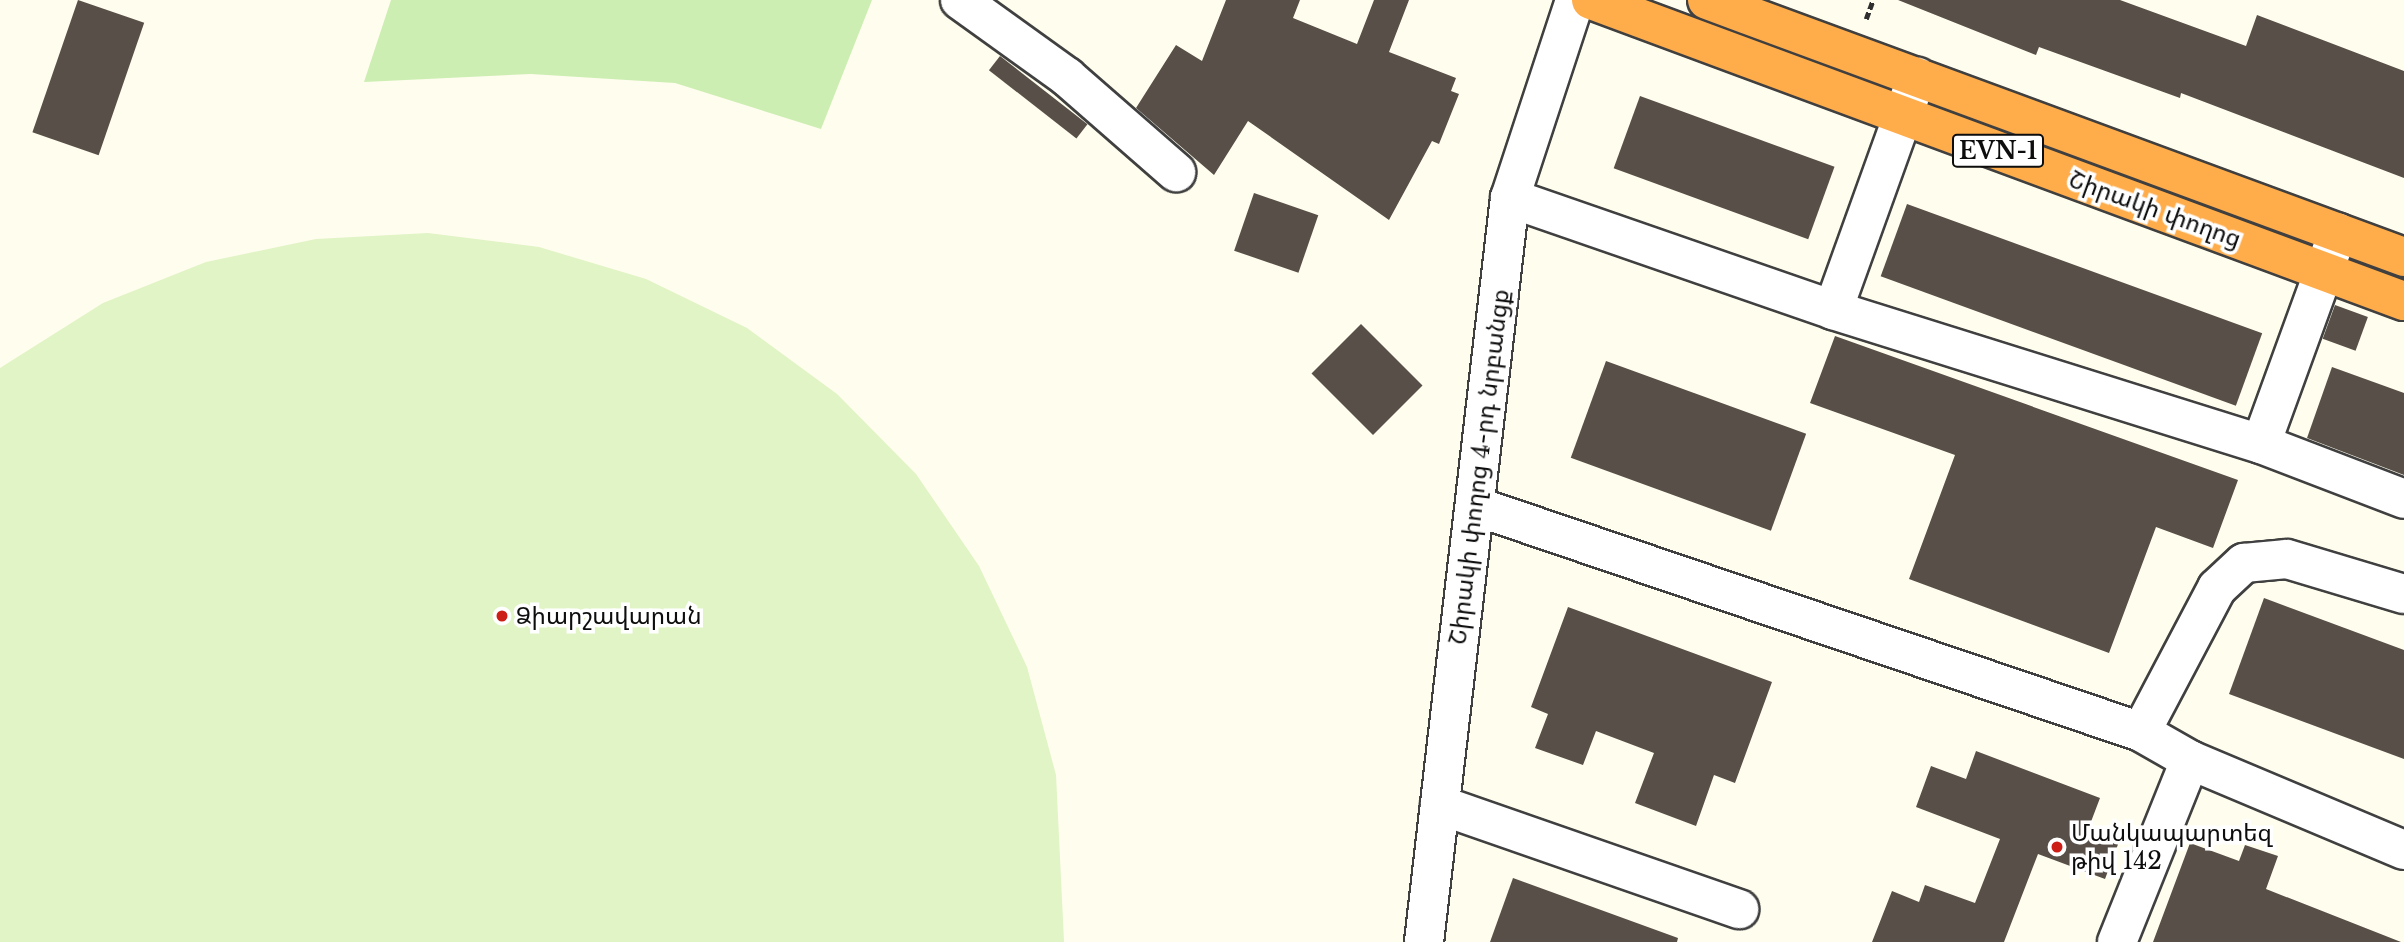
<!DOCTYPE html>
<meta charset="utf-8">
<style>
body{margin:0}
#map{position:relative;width:2404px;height:942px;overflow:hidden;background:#fffded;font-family:"Libre Baskerville","Noto Sans Armenian",serif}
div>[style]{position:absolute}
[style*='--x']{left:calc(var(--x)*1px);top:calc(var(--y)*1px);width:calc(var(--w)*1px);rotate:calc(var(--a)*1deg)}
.green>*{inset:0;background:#cceeb2}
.pitch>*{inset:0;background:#e0f4c5}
.building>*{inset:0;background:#574f48;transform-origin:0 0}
.path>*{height:4.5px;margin-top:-2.25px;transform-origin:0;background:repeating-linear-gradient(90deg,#2f2f2f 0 7px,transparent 0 10.5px)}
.roads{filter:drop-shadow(2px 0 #404040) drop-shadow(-2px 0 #404040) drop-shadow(0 2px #404040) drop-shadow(0 -2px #404040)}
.minor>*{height:38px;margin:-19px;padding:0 19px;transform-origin:19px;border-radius:19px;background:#fff}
.highway>*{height:38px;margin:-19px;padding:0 19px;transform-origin:19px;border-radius:19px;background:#ffac4b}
.dots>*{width:19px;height:19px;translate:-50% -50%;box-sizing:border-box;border:4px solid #fff;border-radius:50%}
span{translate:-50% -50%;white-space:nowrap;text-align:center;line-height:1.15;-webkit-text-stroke:7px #fff;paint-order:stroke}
.shield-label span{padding:2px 5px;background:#fff;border:2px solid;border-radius:5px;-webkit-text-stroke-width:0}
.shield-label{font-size:23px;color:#0d0d0d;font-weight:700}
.street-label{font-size:24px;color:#0d0d0d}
.poi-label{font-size:24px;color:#0d0d0d}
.left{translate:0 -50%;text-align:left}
</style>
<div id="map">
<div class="green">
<i style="clip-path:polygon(391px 0,872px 0,821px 129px,675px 83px,531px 74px,364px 82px)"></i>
</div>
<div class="pitch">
<i style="clip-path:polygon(428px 233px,539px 247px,646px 279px,747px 328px,837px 394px,916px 474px,979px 566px,1027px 667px,1056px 775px,1064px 942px,0 942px,0 368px,103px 303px,206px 262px,316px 239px)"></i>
</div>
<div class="building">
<i style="left:78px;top:0;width:70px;height:140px;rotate:19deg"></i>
<i style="clip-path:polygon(1226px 0,1300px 0,1293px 18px,1357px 44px,1374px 0,1409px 0,1389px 52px,1456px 78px,1451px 91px,1459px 94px,1439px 144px,1432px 141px,1389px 220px,1248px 121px,1214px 175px,1136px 108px,1176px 45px,1202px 61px)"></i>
<i style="clip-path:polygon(1898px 0,2120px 0,2246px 46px,2257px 15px,2404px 71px,2404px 178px,2181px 93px,2180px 98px,2039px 47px,2036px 55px)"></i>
<i style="left:1000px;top:56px;width:111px;height:18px;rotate:38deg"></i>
<i style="left:1640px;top:96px;width:207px;height:77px;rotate:20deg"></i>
<i style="left:1254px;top:193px;width:68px;height:61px;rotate:19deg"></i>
<i style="left:1907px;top:204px;width:378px;height:77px;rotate:20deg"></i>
<i style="left:2335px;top:305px;width:35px;height:36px;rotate:20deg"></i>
<i style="left:1361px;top:324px;width:87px;height:70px;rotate:45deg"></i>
<i style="clip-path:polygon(1835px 336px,2238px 480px,2213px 548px,2156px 527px,2109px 653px,1909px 579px,1955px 455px,1810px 403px)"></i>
<i style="left:1606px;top:361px;width:213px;height:103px;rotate:20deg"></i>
<i style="clip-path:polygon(2332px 367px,2404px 393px,2404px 475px,2307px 438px)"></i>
<i style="clip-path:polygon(2264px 598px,2404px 650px,2404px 759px,2229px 694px)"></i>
<i style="clip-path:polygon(1568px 607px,1772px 682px,1735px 783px,1714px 775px,1696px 826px,1635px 803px,1654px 753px,1596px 731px,1583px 765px,1535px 748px,1548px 714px,1531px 707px)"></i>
<i style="clip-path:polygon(1976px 751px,2100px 798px,2089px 827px,2120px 839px,2105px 879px,2038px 854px,2004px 942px,1872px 942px,1892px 891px,1919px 902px,1925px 885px,1975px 903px,2000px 839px,1916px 807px,1931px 766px,1966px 779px)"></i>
<i style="clip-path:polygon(2190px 843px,2239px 861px,2245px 845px,2278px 856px,2266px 889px,2401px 942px,2153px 942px)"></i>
<i style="clip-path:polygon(1513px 878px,1678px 938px,1677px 942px,1490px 942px)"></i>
</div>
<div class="path">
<i style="--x:1866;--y:19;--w:20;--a:-70"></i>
</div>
<div class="roads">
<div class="minor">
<i style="--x:960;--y:0;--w:132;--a:35.7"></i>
<i style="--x:1067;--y:77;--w:145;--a:41.1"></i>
<i style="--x:1510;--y:198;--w:342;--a:19.1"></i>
<i style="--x:1833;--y:310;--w:448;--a:17.4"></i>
<i style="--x:2261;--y:444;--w:153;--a:21"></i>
<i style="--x:1833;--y:310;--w:248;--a:-70.2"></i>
<i style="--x:2261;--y:444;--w:225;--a:-70"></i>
<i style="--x:1475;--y:506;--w:703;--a:18.74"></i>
<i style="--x:2141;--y:732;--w:56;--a:29.7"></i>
<i style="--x:2190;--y:760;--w:232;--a:22.8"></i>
<i style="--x:2141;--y:732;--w:163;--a:-62.2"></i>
<i style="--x:2217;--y:588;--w:37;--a:-43"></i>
<i style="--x:2244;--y:563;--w:43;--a:-5.3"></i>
<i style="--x:2287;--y:559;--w:122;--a:16.7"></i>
<i style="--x:1440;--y:805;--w:317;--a:19.2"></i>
<i style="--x:1424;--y:942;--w:749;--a:-83.41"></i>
<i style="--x:1510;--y:198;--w:208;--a:-71.8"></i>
<i style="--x:2117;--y:942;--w:196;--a:-68.1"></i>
</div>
<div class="highway">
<i style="--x:1591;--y:0;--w:867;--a:20.32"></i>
<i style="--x:1707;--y:0;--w:743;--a:20.24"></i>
</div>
</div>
<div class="dots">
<i style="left:502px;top:616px;background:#cc1d16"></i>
<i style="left:2057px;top:847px;background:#cc1d16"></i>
</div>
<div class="shield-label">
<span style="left:1998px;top:151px">EVN-1</span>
</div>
<div class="street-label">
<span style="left:2155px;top:209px;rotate:20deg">Շիրակի փողոց</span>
<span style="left:1479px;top:467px;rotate:-83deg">Շիրակի փողոց 4-րդ նրբանցք</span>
</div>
<div class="poi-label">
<span class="left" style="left:516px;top:616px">Ձիարշավարան</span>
<span class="left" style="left:2071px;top:847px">Մանկապարտեզ<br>թիվ 142</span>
</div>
</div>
